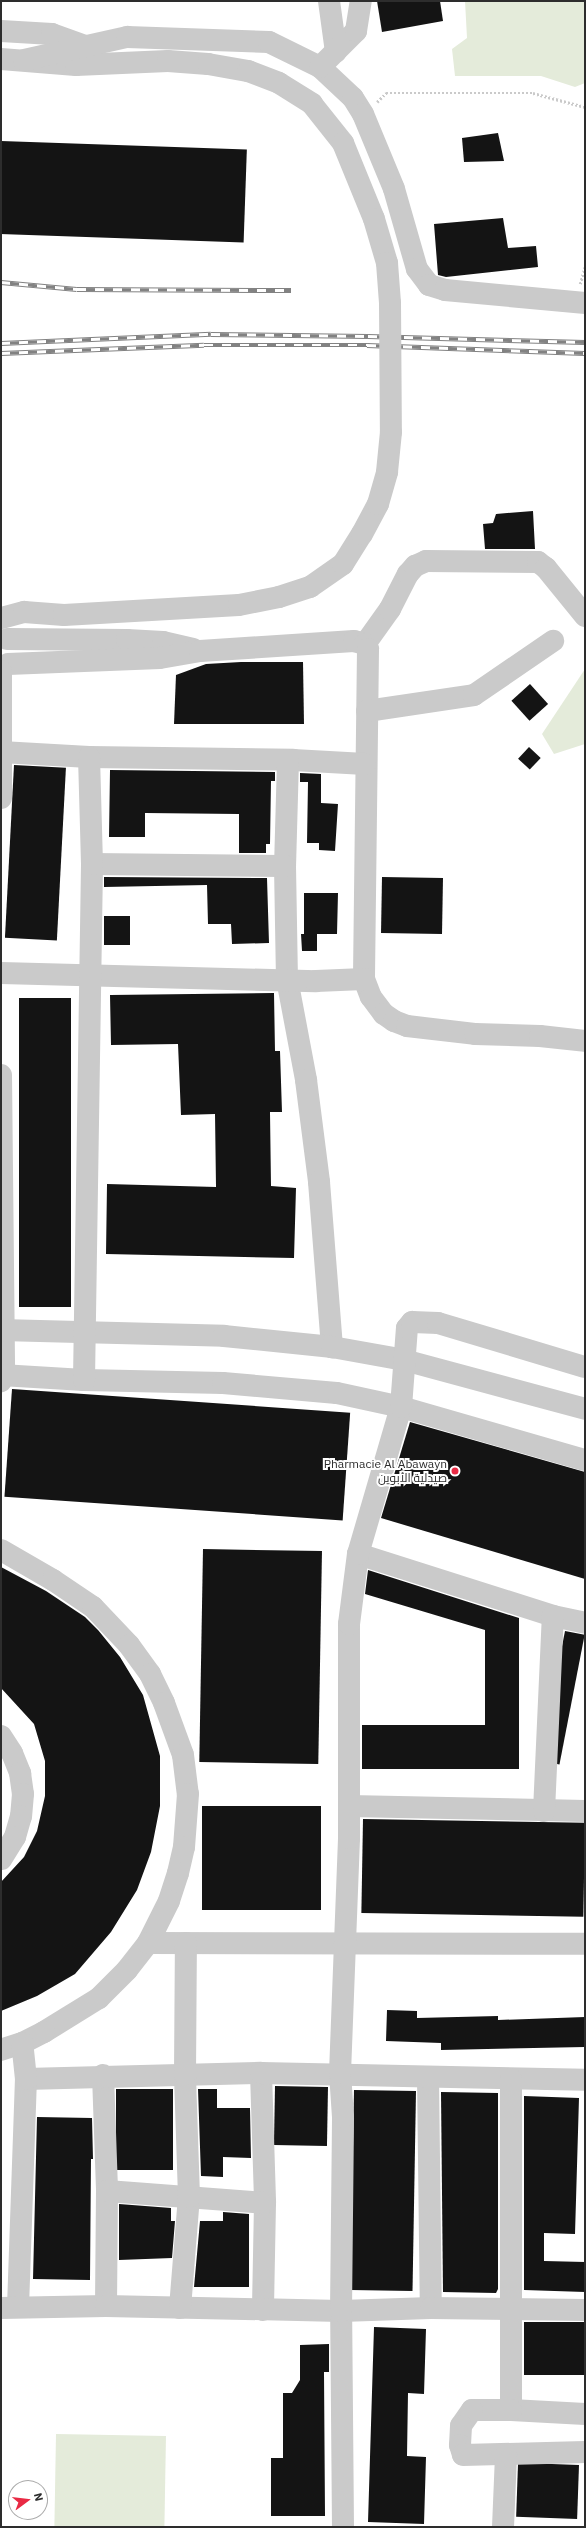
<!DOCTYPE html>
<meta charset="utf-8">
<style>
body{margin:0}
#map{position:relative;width:586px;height:2528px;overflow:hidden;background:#fff;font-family:"IBM Plex Sans",Cairo,sans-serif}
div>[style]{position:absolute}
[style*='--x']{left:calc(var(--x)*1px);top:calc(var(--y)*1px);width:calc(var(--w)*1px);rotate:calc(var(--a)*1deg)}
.green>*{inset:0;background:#e4ebda;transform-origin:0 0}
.building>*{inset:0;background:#141414;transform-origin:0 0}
.path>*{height:2.5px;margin-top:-1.25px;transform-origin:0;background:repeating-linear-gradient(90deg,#cacaca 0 2px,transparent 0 4px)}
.minor>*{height:22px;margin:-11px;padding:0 11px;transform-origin:11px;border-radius:11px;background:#cacaca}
.rail>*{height:4.5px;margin-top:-2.25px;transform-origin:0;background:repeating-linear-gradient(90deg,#fff 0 9px,#828282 0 18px);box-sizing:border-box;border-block:1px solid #828282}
.minor-bridge>*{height:22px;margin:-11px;padding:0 11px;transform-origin:11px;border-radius:11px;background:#cacaca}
.dots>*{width:11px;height:11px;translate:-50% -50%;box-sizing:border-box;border:2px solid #fff;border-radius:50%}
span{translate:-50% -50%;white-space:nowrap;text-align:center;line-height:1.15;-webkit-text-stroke:4px #fff;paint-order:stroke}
.poi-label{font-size:12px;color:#2d2d2d}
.right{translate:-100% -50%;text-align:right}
.frame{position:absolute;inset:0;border:2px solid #2d2d2d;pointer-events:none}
.north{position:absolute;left:8px;top:2480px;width:40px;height:40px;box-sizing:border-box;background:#fff;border:1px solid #ababab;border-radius:50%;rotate:75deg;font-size:11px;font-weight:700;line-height:16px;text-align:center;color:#2d2d2d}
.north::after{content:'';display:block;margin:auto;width:14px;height:18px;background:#e92a44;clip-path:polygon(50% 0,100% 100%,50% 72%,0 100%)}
</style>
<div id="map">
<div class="green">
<i style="clip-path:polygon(465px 1px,585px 1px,585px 83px,575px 87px,541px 76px,455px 76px,452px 49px,467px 38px)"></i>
<i style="clip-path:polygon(585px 669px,585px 744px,554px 754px,542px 734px)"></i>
<i style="left:56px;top:2434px;width:110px;height:93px;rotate:1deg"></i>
</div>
<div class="building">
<i style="clip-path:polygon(377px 1px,440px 1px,443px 21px,382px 32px)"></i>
<i style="clip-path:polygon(498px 133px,504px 161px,464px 162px,462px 138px)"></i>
<i style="left:1px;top:141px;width:246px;height:93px;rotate:2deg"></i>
<i style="clip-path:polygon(503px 218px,508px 248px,536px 246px,538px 267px,446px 277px,438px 275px,434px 224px)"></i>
<i style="clip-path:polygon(533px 511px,535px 549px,485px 549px,483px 524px,493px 523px,496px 514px)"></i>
<i style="clip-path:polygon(241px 662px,303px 662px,304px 724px,174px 724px,176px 675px,206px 664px)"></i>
<i style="left:530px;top:684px;width:27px;height:25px;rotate:48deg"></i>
<i style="left:529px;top:747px;width:16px;height:16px;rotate:43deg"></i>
<i style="left:14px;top:765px;width:52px;height:173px;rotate:3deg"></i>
<i style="clip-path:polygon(110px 770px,275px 772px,275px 781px,271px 781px,270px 844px,266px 844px,266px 853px,239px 853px,239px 814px,145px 813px,145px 837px,109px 837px)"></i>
<i style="clip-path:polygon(300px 773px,321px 774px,321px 803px,338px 804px,335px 851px,319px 850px,319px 843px,307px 843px,308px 782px,300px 782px)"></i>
<i style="clip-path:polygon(104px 877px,267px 878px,269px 943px,232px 944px,231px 924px,208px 924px,207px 885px,104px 887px)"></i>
<i style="left:382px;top:877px;width:61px;height:56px;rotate:1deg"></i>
<i style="clip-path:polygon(304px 893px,338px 893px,337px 934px,317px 934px,317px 951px,302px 951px,301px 934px,315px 934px,304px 934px)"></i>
<i style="left:130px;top:916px;width:29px;height:26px;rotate:90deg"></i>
<i style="clip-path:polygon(274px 993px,275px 1051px,280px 1051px,282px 1112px,270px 1112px,271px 1186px,296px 1188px,294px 1258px,106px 1254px,107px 1184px,216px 1187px,215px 1114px,181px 1115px,178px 1044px,111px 1045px,110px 995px)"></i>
<i style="left:19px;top:998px;width:52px;height:309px"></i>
<i style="left:12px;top:1389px;width:339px;height:108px;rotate:4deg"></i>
<i style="clip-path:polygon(410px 1422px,585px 1472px,585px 1579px,381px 1518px)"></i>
<i style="left:203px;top:1549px;width:119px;height:213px;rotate:1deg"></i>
<i style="clip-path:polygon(1px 1567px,46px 1591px,85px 1617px,98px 1630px,120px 1657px,143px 1695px,160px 1756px,160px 1806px,151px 1852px,137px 1890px,111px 1932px,75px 1974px,37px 1996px,1px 2011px,1px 1882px,24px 1857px,37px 1831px,45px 1796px,45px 1761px,34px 1724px,1px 1688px)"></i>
<i style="clip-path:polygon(368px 1570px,519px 1618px,519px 1769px,362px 1769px,362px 1725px,485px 1725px,485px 1630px,365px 1594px)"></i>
<i style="left:565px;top:1631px;width:20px;height:132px;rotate:11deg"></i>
<i style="left:202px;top:1806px;width:119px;height:104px"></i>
<i style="left:363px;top:1819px;width:222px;height:94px;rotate:1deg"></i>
<i style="clip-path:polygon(387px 2010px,417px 2011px,417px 2018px,498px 2016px,498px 2020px,585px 2017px,585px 2047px,441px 2050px,441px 2043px,386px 2041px)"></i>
<i style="left:275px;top:2086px;width:53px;height:59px;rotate:1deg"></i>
<i style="left:116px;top:2089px;width:57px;height:81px"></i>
<i style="clip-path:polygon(198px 2089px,217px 2089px,217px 2108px,250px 2108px,251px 2158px,223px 2157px,223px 2177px,201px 2176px)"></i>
<i style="left:354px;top:2090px;width:62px;height:200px;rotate:1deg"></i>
<i style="clip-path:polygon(441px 2092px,498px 2093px,498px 2289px,496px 2293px,443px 2292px)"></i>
<i style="clip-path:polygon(524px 2096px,579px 2098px,575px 2234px,544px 2233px,544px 2261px,585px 2262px,585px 2292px,524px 2290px)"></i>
<i style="clip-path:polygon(37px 2117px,92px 2118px,93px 2159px,91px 2159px,90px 2280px,33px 2279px)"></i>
<i style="clip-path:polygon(119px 2204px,171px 2208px,171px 2221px,175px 2221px,172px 2258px,119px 2260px)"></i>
<i style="clip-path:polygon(223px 2212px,249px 2214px,249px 2287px,194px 2287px,200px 2221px,223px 2221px)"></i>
<i style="left:524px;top:2322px;width:60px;height:53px"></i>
<i style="clip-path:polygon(374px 2327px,426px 2329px,424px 2394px,408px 2393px,407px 2456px,426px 2457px,424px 2524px,368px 2522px)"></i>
<i style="clip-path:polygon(329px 2344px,329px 2372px,324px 2372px,325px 2516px,271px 2516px,271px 2458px,283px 2458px,283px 2393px,292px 2393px,300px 2380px,300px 2345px)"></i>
<i style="left:579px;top:2465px;width:54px;height:61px;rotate:92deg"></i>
</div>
<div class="path">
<i style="--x:377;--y:102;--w:13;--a:-45"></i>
<i style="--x:386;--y:93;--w:147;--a:0"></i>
<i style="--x:533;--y:93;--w:54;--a:15.1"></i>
<i style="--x:580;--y:284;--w:19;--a:-74"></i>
</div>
<div class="minor">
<i style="--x:329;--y:1;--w:51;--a:82.2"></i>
<i style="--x:1;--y:31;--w:51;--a:3.4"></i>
<i style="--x:52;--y:34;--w:37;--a:20"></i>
<i style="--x:1;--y:59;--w:75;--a:4.6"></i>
<i style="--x:76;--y:65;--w:92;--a:-2.5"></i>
<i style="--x:168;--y:61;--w:40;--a:4.3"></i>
<i style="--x:208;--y:64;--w:41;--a:9.9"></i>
<i style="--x:248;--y:71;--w:33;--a:21"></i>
<i style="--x:279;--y:83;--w:39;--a:32"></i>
<i style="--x:312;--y:104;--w:50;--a:51.5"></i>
<i style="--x:343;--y:143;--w:82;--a:67.8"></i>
<i style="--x:374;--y:219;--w:46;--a:73.5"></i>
<i style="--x:387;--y:263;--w:40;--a:85.7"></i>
<i style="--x:24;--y:60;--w:106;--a:-12.6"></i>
<i style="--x:127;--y:37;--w:142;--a:2"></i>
<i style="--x:269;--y:42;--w:57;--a:26.1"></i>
<i style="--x:320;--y:67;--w:45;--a:43.2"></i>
<i style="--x:353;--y:98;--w:19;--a:58"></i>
<i style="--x:363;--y:114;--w:81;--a:67.5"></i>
<i style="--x:394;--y:189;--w:83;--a:74"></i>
<i style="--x:417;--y:269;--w:20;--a:53"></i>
<i style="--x:429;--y:285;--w:17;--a:17"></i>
<i style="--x:445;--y:290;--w:141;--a:5.3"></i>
<i style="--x:320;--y:67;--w:51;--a:-45"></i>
<i style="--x:356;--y:31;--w:30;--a:-81"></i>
<i style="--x:1;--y:618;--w:24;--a:-15"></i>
<i style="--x:24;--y:612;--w:40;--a:4.3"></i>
<i style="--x:64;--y:615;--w:175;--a:-3.3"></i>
<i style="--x:239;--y:605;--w:41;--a:-11.3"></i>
<i style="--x:279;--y:597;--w:33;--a:-18"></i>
<i style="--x:310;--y:587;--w:40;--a:-34.9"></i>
<i style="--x:343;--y:564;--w:36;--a:-58"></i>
<i style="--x:362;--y:534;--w:34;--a:-62"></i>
<i style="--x:378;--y:504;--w:33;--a:-74"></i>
<i style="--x:387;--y:472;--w:40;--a:-84.3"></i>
<i style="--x:7;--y:639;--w:120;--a:0.5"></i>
<i style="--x:127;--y:640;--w:36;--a:3"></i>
<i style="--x:163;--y:642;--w:31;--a:13"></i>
<i style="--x:365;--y:644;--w:43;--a:-54.5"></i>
<i style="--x:390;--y:609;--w:39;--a:-63"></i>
<i style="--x:408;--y:574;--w:11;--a:-49"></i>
<i style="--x:415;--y:566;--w:12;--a:-24"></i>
<i style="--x:426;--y:561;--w:112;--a:0.5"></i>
<i style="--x:538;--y:562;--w:10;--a:37"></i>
<i style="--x:546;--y:568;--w:62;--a:50.9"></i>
<i style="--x:8;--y:664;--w:152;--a:-2.3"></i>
<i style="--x:160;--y:658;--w:41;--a:-9.9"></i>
<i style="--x:200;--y:651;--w:154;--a:-3.7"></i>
<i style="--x:354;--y:641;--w:11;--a:15"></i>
<i style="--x:365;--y:644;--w:6;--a:59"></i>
<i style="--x:368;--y:649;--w:330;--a:90.7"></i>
<i style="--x:364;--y:979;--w:19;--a:69"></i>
<i style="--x:371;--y:997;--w:21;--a:53"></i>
<i style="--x:384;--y:1014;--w:12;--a:35"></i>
<i style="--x:394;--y:1021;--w:14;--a:21"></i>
<i style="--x:407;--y:1026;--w:68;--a:6.7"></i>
<i style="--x:475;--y:1034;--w:65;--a:1.8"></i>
<i style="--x:540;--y:1036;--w:45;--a:6.3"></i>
<i style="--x:367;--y:711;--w:108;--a:-8.5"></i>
<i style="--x:474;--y:695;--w:96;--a:-34.4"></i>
<i style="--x:1;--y:752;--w:88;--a:3.3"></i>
<i style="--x:89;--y:757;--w:204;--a:0.8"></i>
<i style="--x:293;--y:760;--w:72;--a:3.2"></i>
<i style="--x:288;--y:760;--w:106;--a:91.6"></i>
<i style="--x:285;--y:866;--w:113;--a:89"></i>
<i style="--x:287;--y:979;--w:103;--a:79.3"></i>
<i style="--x:306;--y:1080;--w:103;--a:82.7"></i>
<i style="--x:319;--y:1182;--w:166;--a:85.5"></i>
<i style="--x:1;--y:798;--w:127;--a:-90"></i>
<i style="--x:92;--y:864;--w:193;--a:0.6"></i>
<i style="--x:1;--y:973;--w:315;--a:1.5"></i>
<i style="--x:316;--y:981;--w:48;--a:-2.4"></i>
<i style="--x:1;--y:1075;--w:300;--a:89.4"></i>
<i style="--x:4;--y:1375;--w:7;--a:117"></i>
<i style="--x:1;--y:1330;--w:223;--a:1.5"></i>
<i style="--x:224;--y:1336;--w:109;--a:5.8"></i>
<i style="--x:332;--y:1347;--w:73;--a:10.2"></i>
<i style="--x:404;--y:1360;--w:188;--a:15.1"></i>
<i style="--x:1;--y:1375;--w:83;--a:3.4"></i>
<i style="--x:84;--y:1380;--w:139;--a:1.2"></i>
<i style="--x:223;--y:1383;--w:114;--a:5"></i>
<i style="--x:337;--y:1393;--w:66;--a:12.3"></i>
<i style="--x:401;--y:1407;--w:191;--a:16.1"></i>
<i style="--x:84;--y:1380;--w:516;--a:-89.11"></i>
<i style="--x:92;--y:864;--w:107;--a:-91.6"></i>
<i style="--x:1;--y:1550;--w:60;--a:30"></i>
<i style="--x:53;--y:1580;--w:48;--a:34"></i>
<i style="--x:93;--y:1607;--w:52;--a:46.5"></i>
<i style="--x:129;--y:1645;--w:36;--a:54"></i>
<i style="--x:150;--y:1674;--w:32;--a:64"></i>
<i style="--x:164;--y:1703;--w:55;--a:69.9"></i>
<i style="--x:183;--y:1755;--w:39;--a:83"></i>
<i style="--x:188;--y:1794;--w:53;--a:94.3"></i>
<i style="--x:184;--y:1847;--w:27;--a:103"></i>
<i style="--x:178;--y:1873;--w:29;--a:108"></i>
<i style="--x:169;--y:1901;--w:47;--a:116.6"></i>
<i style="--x:148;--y:1943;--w:34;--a:128"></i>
<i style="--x:127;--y:1970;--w:40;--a:135"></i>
<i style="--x:99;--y:1998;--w:65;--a:148.3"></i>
<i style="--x:44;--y:2032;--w:25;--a:153"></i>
<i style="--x:22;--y:2043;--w:22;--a:162"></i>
<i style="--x:358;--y:1554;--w:205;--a:17.6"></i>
<i style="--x:553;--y:1616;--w:33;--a:12"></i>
<i style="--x:1;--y:1736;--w:20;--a:57"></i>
<i style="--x:12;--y:1753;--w:22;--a:68"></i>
<i style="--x:20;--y:1773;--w:21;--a:82"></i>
<i style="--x:23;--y:1794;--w:22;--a:95"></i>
<i style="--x:21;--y:1816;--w:22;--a:106"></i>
<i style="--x:15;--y:1837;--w:26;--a:122"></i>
<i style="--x:349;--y:1806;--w:236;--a:1.2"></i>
<i style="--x:544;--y:1811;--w:195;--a:-87.4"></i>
<i style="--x:148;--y:1943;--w:437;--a:0.1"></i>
<i style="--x:261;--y:2073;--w:130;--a:88.2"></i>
<i style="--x:265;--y:2203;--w:107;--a:91.1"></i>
<i style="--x:103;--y:2075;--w:116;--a:88"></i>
<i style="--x:107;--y:2191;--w:115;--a:90.5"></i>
<i style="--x:428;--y:2077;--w:231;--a:89.3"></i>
<i style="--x:26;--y:2079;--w:235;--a:-1.5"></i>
<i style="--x:261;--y:2073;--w:324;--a:1.2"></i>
<i style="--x:107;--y:2191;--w:158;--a:4.3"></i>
<i style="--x:18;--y:2307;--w:228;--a:-88"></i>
<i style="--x:26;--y:2079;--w:36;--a:-96"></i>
<i style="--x:1;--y:2308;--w:105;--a:-1.1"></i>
<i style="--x:106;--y:2306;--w:235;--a:1.2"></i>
<i style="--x:341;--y:2311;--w:90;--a:-1.9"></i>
<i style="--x:431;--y:2308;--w:154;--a:0.7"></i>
<i style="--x:180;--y:2308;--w:111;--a:-85.4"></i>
<i style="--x:189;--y:2197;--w:123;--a:-91.9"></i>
<i style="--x:185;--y:2074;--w:131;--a:-89.6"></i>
<i style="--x:511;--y:2410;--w:331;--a:-90"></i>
<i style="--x:585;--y:2414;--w:74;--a:-176.9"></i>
<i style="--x:511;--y:2410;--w:39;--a:180"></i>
<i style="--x:472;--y:2410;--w:19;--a:125"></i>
<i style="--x:461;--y:2426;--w:19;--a:93"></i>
<i style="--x:460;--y:2445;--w:10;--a:73"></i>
<i style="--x:463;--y:2455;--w:122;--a:-1.4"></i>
<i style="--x:343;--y:2527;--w:216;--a:-90.5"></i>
<i style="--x:341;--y:2311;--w:194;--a:-89.4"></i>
<i style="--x:343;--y:2117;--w:44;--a:-93.9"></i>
<i style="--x:340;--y:2073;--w:235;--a:-87.8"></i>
<i style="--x:349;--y:1838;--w:214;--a:-90"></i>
<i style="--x:349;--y:1624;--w:71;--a:-82.7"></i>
<i style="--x:358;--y:1554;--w:153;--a:-73.7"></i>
<i style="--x:401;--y:1407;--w:79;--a:-85.7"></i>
<i style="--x:407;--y:1328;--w:8;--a:-50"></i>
<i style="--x:412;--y:1322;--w:26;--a:2"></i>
<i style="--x:438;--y:1323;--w:153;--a:16.7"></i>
<i style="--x:503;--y:2527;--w:73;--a:-87.6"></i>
</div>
<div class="rail">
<i style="--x:1;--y:282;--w:76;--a:5.3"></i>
<i style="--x:77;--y:289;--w:214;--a:0.3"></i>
<i style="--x:1;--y:343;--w:210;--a:-2.5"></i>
<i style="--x:211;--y:334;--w:157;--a:0.7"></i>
<i style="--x:368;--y:336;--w:217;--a:1.6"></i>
<i style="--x:1;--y:353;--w:203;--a:-2.3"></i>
<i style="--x:204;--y:345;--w:163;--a:0"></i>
<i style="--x:367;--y:345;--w:218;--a:2.1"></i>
</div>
<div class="minor-bridge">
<i style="--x:390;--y:303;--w:129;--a:89.6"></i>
</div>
<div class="dots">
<i style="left:455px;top:1471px;background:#e92a44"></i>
</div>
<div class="poi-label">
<span class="right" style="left:447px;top:1471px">Pharmacie Al Abawayn<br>صيدلية الأبوين</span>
</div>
<div class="frame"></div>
<div class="north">N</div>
</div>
